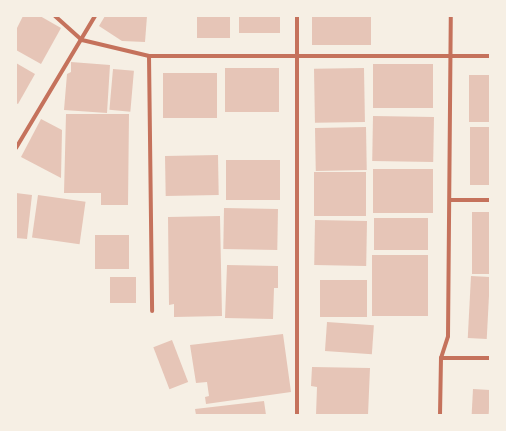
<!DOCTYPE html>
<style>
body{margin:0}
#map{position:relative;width:506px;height:431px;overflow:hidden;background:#f6efe4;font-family:"Asap Condensed",sans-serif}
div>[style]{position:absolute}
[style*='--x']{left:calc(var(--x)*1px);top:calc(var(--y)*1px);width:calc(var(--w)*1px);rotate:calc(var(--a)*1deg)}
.building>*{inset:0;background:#e6c5b7;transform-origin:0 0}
.minor>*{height:4px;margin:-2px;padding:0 2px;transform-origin:2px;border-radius:2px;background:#c5725c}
span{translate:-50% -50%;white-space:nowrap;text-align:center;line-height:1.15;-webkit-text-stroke:3.5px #f6efe4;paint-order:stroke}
.frame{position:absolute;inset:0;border:17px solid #f6efe4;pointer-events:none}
</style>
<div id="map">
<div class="building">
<i style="clip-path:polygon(23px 16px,40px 16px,61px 28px,41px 64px,16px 50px,16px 30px)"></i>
<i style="clip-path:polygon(105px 16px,147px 16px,145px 42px,122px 41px,99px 26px)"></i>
<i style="left:197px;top:16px;width:33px;height:22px"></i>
<i style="left:239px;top:16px;width:41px;height:17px"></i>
<i style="left:312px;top:16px;width:59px;height:29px"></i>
<i style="clip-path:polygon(71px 62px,110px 65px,107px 113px,64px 110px,67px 74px,71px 72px)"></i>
<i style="clip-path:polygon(16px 63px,35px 74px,18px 104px,16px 103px)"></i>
<i style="left:373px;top:64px;width:60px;height:44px"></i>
<i style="left:225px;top:68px;width:54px;height:44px"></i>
<i style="left:364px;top:68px;width:54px;height:50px;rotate:89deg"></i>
<i style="left:113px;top:69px;width:21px;height:41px;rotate:5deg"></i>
<i style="left:163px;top:73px;width:54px;height:45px"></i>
<i style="left:490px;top:75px;width:47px;height:21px;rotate:90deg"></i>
<i style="clip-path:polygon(66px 114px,129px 114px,128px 205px,101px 205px,101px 193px,64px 193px)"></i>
<i style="left:373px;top:116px;width:61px;height:45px;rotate:1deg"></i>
<i style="clip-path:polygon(41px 119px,62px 130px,61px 178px,21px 157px)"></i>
<i style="left:366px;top:127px;width:43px;height:51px;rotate:89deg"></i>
<i style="left:470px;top:127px;width:20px;height:58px"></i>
<i style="left:218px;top:155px;width:40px;height:53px;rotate:89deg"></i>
<i style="left:280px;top:160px;width:40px;height:54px;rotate:90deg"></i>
<i style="left:373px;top:169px;width:60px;height:44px"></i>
<i style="left:314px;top:172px;width:52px;height:44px"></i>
<i style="clip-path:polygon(16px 193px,32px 195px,27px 239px,16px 238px)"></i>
<i style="left:38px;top:195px;width:48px;height:43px;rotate:8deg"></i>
<i style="left:224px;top:208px;width:54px;height:41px;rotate:1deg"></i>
<i style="left:472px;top:212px;width:18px;height:62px"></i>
<i style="clip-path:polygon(220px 216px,222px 316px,174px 317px,174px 304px,169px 305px,168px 217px)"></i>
<i style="left:374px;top:218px;width:54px;height:32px"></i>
<i style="left:315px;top:220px;width:52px;height:45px;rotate:1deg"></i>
<i style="left:95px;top:235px;width:34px;height:34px"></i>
<i style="left:428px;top:255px;width:61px;height:56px;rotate:90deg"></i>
<i style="clip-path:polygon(227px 265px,278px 266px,278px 288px,274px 288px,273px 319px,225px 318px)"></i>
<i style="left:471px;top:276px;width:19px;height:62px;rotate:3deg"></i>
<i style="left:110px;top:277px;width:26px;height:26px"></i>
<i style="left:367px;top:280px;width:37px;height:47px;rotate:90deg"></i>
<i style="left:327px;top:322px;width:47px;height:29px;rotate:4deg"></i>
<i style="clip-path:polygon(283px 334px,291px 392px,206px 404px,205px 397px,209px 396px,207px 382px,196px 383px,190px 345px)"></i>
<i style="left:172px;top:340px;width:45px;height:20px;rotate:69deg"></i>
<i style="clip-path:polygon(312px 367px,370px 368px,368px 415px,316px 415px,317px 387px,311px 386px)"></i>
<i style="left:473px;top:389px;width:17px;height:26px;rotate:3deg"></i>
<i style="clip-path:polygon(264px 401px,266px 415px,196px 415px,195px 409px)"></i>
</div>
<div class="minor">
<i style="--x:55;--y:16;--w:36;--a:42"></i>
<i style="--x:82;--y:40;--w:69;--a:13.4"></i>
<i style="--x:149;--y:56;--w:341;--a:0"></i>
<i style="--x:297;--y:16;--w:399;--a:90"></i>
<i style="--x:149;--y:56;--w:255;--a:89.3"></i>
<i style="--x:16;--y:148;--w:154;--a:-59.1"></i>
<i style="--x:451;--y:200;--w:39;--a:0"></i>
<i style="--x:441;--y:358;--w:49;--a:0"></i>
<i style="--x:440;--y:415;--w:57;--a:-89"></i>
<i style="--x:441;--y:358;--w:23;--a:-72"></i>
<i style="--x:448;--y:336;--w:320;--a:-89.5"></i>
</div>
<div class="frame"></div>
</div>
